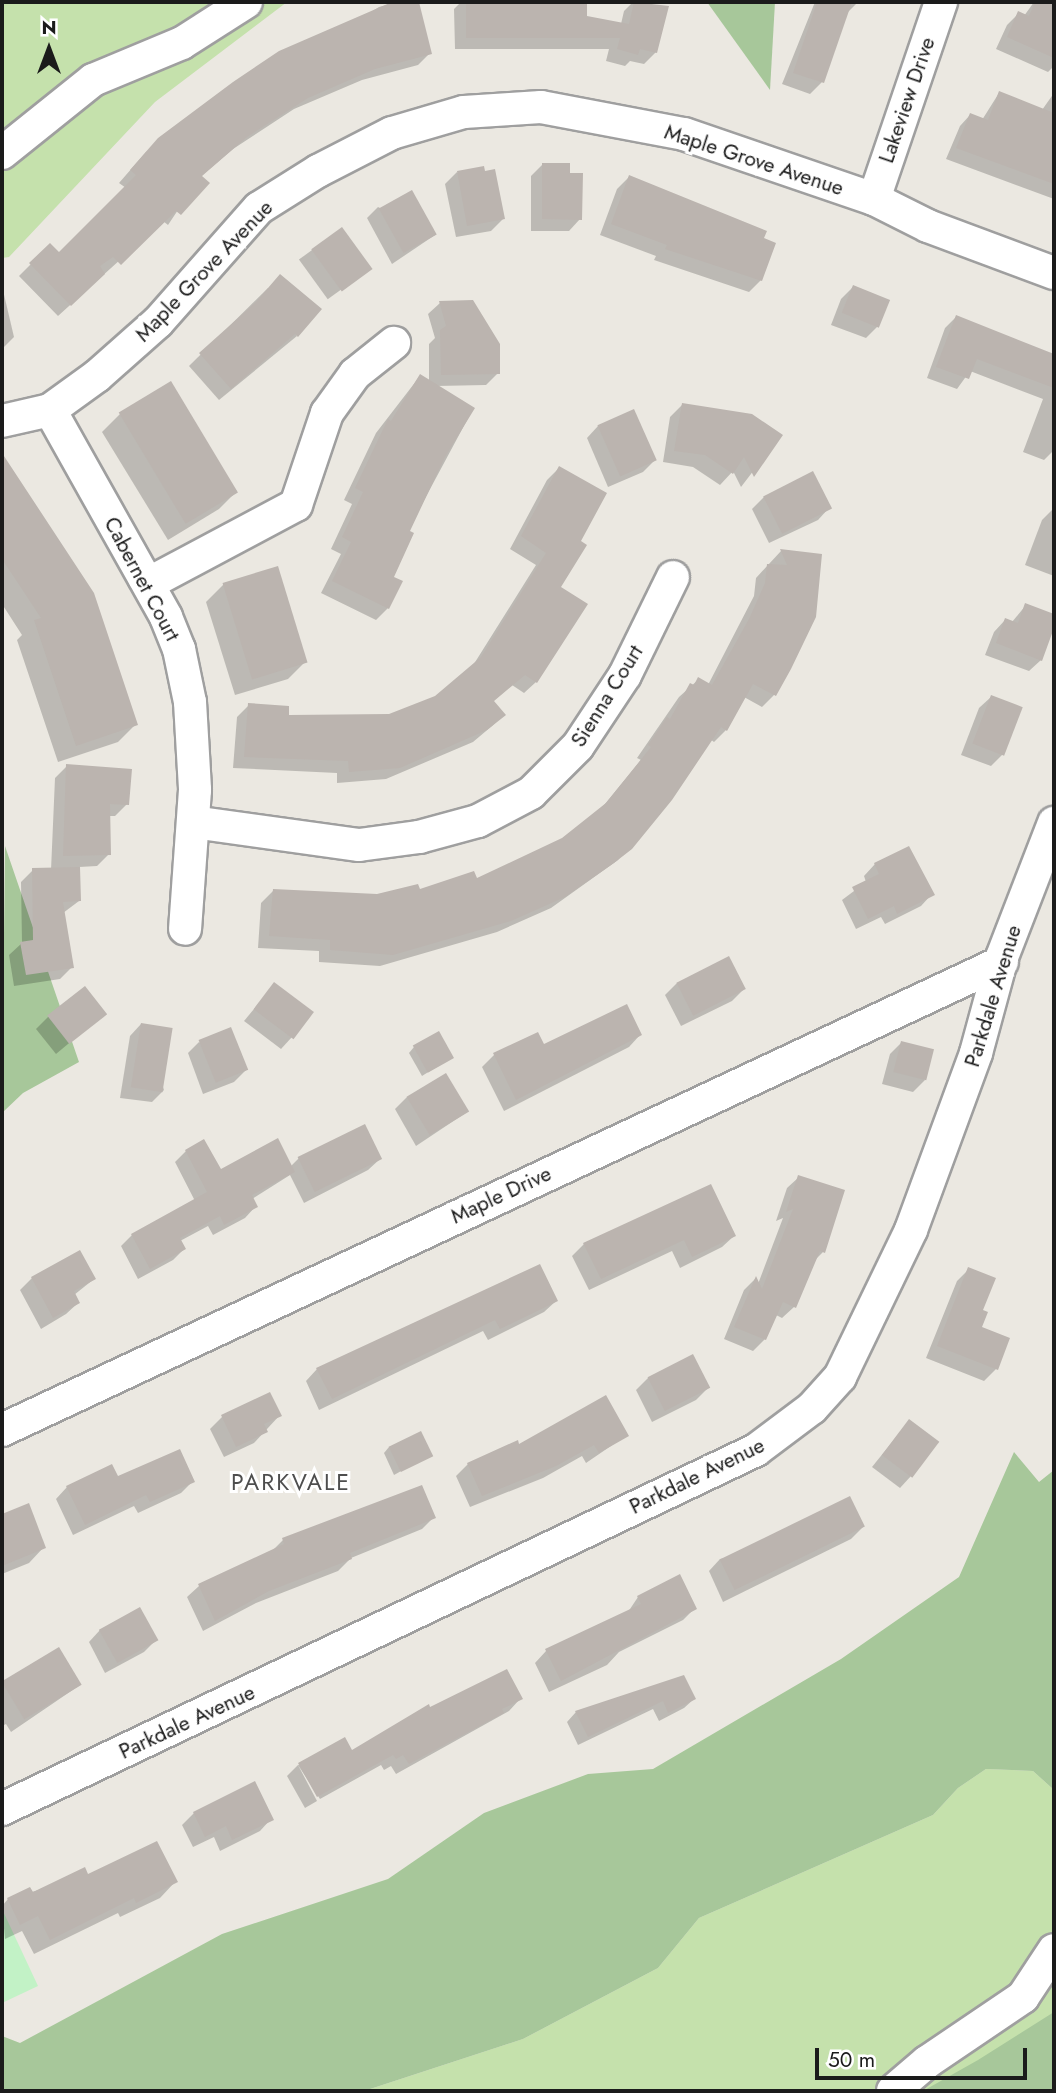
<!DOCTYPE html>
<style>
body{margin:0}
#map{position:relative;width:1056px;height:2093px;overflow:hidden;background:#ebe8e1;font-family:Jost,sans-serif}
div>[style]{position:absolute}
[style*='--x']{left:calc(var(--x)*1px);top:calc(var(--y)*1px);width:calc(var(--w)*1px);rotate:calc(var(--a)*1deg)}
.grass>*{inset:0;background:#c5e1ac}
.forest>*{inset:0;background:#a7c79a}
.park>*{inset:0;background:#c2f2c6}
.shadow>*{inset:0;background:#0003;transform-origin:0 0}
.building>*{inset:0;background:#bbb4af;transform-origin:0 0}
.roads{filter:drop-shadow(2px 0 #9f9f9f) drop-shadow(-2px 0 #9f9f9f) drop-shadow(0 2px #9f9f9f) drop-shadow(0 -2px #9f9f9f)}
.minor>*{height:32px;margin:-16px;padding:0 16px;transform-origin:16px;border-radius:16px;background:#fff}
span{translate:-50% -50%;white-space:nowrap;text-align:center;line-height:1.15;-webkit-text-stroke:6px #fff;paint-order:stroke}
.street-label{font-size:21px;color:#1b1b1b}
.neighbourhood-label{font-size:23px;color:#4e4e4e;letter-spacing:2px}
.frame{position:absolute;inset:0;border:4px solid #1b1b1b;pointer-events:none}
.north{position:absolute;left:14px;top:14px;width:70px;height:70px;-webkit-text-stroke:5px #fff;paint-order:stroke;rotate:0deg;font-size:19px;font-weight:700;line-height:28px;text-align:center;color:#1b1b1b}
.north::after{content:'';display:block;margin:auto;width:24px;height:32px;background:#1b1b1b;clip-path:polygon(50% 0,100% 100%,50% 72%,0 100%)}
.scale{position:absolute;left:815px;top:2048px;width:212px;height:32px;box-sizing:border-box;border:4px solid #1b1b1b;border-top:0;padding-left:9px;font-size:21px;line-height:24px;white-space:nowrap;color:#1b1b1b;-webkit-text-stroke:5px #fff;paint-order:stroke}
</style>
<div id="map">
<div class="grass">
<i style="clip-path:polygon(2px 2px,287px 2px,155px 102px,9px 257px,2px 258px)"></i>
<i style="clip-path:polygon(986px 1769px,1033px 1771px,1054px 1790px,1054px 2091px,364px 2091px,523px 2039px,658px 1968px,699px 1918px,933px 1815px,958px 1788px)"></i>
</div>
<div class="forest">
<i style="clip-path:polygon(707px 2px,775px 2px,770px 90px)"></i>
<i style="clip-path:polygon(5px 846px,79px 1062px,23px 1093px,2px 1113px)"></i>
<i style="clip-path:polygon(1014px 1452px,1039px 1482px,1054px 1470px,1054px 1790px,1033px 1771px,986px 1769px,958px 1788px,933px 1815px,699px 1918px,658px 1968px,523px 2039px,364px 2091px,2px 2091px,2px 2036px,20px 2043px,222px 1934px,388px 1879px,484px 1813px,588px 1774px,653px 1769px,841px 1659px,959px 1577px)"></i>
<i style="clip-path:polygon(1054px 2012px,1054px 2091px,923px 2091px,978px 2060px)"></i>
</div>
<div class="park">
<i style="clip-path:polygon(2px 1909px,38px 1986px,2px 2003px)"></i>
</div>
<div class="shadow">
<i style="clip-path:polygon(399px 2px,417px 2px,430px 53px,418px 65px,362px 80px,294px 109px,233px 149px,200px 177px,168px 225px,163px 221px,58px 316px,19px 276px,50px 245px,58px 254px,126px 188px,119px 183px,146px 152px,379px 7px)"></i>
<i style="clip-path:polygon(461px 2px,586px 2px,585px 18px,621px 24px,624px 11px,633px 2px,667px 7px,656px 52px,644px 64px,630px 61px,625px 66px,606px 61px,609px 49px,455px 49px,454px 9px)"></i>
<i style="clip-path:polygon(815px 2px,858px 2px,846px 14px,822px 82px,810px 94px,782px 84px)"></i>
<i style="clip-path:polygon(1034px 2px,1054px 3px,1054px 66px,1048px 72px,996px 49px,1007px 25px,1019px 13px,1024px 16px)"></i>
<i style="clip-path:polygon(999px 93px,1042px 110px,1054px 93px,1054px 199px,946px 159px,960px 126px,970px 115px,982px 120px)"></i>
<i style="clip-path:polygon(543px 164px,580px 219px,569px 231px,531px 231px,531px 176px)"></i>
<i style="clip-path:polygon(457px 172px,503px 219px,491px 231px,456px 237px,445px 184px)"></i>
<i style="clip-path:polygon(629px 177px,762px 239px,761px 280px,749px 292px,654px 260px,656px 256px,600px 235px,617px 189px)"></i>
<i style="clip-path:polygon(378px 207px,435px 235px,392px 264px,367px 218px)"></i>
<i style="left:341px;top:229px;width:49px;height:52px;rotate:54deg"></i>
<i style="clip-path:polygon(2px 286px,14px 337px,2px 349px)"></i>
<i style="clip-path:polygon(853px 287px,878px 326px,866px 338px,831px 325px,841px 299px)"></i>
<i style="clip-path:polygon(268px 288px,297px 336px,219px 400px,189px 366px)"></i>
<i style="clip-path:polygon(440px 303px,498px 373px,486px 385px,436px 386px,473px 409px,407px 532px,392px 578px,388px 608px,376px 620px,321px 593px,341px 554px,331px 549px,352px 504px,344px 500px,376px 433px,420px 376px,429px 382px,429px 344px,435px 338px,428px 314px)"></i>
<i style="clip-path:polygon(956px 317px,1054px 356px,1054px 450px,1044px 460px,1023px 452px,1043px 399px,970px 371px,957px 389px,927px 378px,945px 328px)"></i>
<i style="clip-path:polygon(682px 405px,781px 435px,741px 487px,733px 471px,720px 485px,693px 467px,663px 462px,670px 417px)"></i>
<i style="clip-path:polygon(120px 414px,237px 491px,219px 509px,168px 540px,102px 432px)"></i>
<i style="clip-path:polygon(598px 426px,655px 460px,643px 472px,608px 487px,587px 438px)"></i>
<i style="clip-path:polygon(7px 464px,136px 724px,118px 742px,58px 762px,17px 640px,22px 635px,2px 604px,2px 468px)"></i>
<i style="clip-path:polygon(559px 468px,578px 542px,558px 587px,536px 682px,524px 693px,512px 685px,492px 702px,503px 715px,492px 726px,473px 742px,386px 779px,337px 783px,337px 773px,233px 768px,237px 717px,249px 705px,287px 717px,390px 716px,436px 698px,472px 667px,536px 565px,510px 549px,547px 480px)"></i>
<i style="clip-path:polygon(764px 497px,829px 508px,818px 520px,769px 543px,752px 509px)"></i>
<i style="clip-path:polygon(1054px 508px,1054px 576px,1025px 565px,1042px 520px)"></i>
<i style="clip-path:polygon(781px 551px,821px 556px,815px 617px,774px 695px,762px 707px,744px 697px,726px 730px,714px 742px,710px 739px,618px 860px,551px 908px,497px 932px,380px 966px,319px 962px,319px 951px,258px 948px,261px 903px,273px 891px,377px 896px,418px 892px,476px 881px,563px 840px,600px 810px,641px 760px,637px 758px,679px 697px,699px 679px,708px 685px,754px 596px,756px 578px)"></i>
<i style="clip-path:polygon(224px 584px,306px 661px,288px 679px,235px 695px,206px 602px)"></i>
<i style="clip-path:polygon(1026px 605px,1054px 616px,1041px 660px,1029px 671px,985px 655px,994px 632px,1005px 620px,1012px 622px)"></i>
<i style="clip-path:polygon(991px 697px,1021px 708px,1003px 754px,991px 766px,961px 755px,979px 708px)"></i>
<i style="clip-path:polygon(67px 766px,127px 804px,115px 816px,109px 816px,109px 854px,97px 866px,79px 867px,79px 901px,63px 913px,72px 967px,60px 979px,14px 986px,9px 955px,22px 943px,21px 882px,33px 870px,51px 870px,55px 778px)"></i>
<i style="clip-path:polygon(875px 864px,932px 894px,921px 906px,885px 924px,881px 917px,856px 929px,842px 900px,866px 882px,864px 876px)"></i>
<i style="clip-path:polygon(677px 983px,744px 989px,732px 1001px,681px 1026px,665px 995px)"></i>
<i style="clip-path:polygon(274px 985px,292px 1037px,281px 1049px,244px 1021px)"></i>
<i style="clip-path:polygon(104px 1014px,56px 1054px,36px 1029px,48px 1017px)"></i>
<i style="clip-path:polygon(141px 1024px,164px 1090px,152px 1102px,120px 1098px,130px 1036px)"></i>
<i style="clip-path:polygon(640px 1035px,629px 1047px,504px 1111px,482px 1067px,494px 1055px)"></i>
<i style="clip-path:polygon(199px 1042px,246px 1070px,234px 1082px,203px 1094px,188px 1053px)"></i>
<i style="clip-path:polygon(902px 1042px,925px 1080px,913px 1092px,882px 1084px,890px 1054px)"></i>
<i style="clip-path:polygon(414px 1047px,452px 1057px,422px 1076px,409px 1053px)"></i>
<i style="clip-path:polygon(407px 1097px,467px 1112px,416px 1146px,395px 1109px)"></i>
<i style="clip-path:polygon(186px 1151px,220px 1171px,290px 1167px,299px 1158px,380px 1159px,368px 1170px,304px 1203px,290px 1175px,252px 1199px,256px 1206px,245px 1218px,213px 1235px,208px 1226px,180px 1241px,184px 1249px,173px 1260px,138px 1279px,121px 1246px,132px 1235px,195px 1201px,175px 1162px)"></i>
<i style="clip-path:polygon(799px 1177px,823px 1252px,814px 1261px,794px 1307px,782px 1318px,776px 1315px,765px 1339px,753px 1351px,724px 1339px,744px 1290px,755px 1279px,758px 1284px,783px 1218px,776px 1221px,787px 1188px)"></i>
<i style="clip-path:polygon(734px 1236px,722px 1247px,680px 1268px,672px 1251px,589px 1290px,572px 1256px,584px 1244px)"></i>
<i style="clip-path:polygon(969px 1269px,980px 1328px,996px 1369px,984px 1381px,926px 1358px,957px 1281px)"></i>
<i style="clip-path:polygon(32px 1278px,94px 1279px,74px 1295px,78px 1303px,66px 1314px,41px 1329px,20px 1290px)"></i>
<i style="clip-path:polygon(556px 1301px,544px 1312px,488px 1340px,483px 1331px,319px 1410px,306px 1381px,317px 1369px)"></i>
<i style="clip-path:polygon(692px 1356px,708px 1388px,696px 1400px,652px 1422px,636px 1390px,648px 1378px)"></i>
<i style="clip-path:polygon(269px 1394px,280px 1415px,254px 1443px,224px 1457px,210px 1429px,222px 1417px)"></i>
<i style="clip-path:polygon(909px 1421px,911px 1476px,900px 1488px,872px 1467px)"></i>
<i style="clip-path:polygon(627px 1435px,586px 1463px,582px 1456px,543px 1478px,470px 1507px,456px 1476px,468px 1464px,519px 1446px)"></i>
<i style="clip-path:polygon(389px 1447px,430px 1455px,394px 1475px,384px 1453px)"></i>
<i style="clip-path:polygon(117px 1478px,193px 1481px,181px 1493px,138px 1513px,134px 1506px,73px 1535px,56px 1499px,67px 1487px)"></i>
<i style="clip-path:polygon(421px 1487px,434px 1517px,422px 1529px,351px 1558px,338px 1571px,256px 1603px,203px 1631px,187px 1597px,199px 1586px,271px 1552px,283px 1540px)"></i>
<i style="clip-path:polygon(28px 1505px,44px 1547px,29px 1563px,2px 1574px,2px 1516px)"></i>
<i style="clip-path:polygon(863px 1527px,851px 1539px,723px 1602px,709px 1571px,720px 1559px)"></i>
<i style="clip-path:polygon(638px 1597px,695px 1608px,683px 1620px,619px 1652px,607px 1665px,549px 1692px,535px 1663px,546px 1651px,628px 1612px)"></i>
<i style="clip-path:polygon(100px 1630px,156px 1640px,144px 1652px,105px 1673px,89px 1642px)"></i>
<i style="clip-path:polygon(58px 1650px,80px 1685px,11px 1732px,6px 1724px,2px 1726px,2px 1682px)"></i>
<i style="clip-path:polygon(683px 1677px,694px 1699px,684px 1708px,659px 1721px,653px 1709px,578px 1745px,567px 1722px,576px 1712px)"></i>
<i style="clip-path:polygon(520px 1699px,509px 1711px,396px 1774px,391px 1766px,384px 1770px,381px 1765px,320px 1799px,298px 1765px,351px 1752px,430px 1710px)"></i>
<i style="clip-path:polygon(298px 1765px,317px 1801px,305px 1808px,287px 1776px)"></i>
<i style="clip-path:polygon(194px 1813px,271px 1819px,260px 1831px,220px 1851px,214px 1837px,193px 1847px,182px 1825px)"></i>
<i style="clip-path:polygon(87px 1876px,175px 1882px,160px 1898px,120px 1917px,118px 1913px,34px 1954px,22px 1931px,5px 1939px,2px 1906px,8px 1899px)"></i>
</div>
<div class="building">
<i style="clip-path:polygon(392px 2px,419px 2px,432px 54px,375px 69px,308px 98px,247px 137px,202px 176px,210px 183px,181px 215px,176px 211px,121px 265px,113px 257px,100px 266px,105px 274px,71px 306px,29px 263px,50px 243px,59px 252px,136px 175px,130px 170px,158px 138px,233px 82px,279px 51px)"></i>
<i style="clip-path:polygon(466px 2px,587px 2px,587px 16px,629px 24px,634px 2px,669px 6px,657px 53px,640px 49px,638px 55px,617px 49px,620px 38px,466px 38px)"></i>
<i style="clip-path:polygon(817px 2px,852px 2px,824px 83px,793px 73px)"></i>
<i style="clip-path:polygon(1035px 2px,1054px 2px,1054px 58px,1007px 37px,1018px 11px,1029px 16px)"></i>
<i style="clip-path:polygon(999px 91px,1054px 113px,1054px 184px,956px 148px,970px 113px,988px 120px)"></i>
<i style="clip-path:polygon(542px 163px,570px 163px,570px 173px,583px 173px,582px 220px,542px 219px)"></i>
<i style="clip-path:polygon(484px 166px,485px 171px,495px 169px,505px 219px,467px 226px,457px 171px)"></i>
<i style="clip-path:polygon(629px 175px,767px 231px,764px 238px,776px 243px,762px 281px,665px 249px,667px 245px,611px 224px)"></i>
<i style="left:412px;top:190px;width:51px;height:38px;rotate:61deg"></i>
<i style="left:342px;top:227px;width:52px;height:38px;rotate:54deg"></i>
<i style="clip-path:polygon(280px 274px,322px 309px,298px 337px,295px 334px,231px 389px,199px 353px,256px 302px)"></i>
<i style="left:853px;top:285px;width:40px;height:30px;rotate:22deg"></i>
<i style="clip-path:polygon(473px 300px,500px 344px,500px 374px,441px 375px,440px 330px,446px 326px,439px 301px)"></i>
<i style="clip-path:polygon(956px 315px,1054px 354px,1054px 388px,977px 359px,969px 379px,936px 367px)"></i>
<i style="clip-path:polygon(420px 374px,475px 408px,445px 457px,410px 531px,414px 533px,394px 577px,403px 581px,389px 609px,332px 581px,351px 542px,342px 537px,363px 492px,355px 488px,388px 419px,391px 421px)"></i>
<i style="left:171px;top:381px;width:130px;height:61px;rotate:59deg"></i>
<i style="clip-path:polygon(682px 403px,752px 414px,783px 435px,754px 477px,744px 457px,733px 474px,705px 455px,674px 451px)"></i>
<i style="left:634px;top:409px;width:56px;height:40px;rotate:66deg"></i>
<i style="clip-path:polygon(2px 453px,94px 593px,138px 725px,76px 746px,34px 620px,41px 618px,2px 559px)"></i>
<i style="clip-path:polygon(559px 466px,607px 493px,581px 541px,587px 545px,561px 587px,588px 604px,537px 683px,525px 675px,494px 701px,506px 715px,487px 730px,400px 768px,349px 772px,348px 761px,244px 757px,248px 703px,289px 706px,289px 715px,389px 714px,435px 696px,481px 657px,546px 553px,521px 536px)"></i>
<i style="left:813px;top:471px;width:42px;height:56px;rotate:63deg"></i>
<i style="clip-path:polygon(780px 549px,822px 554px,816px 617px,791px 669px,776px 696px,753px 684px,727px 731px,721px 727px,672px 800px,632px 849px,614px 863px,565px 897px,511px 921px,393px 955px,330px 950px,330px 940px,269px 936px,273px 889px,377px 894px,418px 884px,420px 889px,474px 871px,477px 878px,562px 838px,606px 803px,651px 747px,648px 745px,667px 717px,670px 719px,690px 683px,694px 685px,698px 677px,712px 685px,749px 619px,765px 583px,767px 564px,787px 565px)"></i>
<i style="left:278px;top:566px;width:101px;height:58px;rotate:73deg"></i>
<i style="clip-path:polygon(1025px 603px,1054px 614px,1054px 628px,1042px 661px,996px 643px,1005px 618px,1018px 623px)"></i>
<i style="left:991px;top:695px;width:34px;height:52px;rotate:21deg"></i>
<i style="clip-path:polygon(66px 764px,132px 769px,129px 805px,110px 804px,111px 855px,63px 856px)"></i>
<i style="clip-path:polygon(909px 846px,935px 895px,897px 914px,894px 906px,868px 919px,852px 887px,879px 874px,874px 863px)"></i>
<i style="clip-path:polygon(80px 867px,81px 901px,63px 902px,74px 968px,26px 975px,20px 942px,33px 940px,32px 868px)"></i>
<i style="left:729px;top:956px;width:37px;height:59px;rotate:63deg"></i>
<i style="left:274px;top:982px;width:50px;height:34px;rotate:37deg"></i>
<i style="left:85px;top:986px;width:36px;height:48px;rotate:52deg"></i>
<i style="clip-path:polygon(627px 1004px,642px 1035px,516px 1100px,493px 1053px,538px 1032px,544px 1044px)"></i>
<i style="left:141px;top:1023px;width:32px;height:65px;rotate:9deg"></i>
<i style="left:231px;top:1027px;width:46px;height:35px;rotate:68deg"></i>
<i style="left:439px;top:1031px;width:31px;height:30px;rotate:61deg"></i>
<i style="left:901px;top:1041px;width:34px;height:32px;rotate:14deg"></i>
<i style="left:446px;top:1073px;width:45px;height:46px;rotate:59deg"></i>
<i style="left:365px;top:1124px;width:39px;height:75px;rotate:64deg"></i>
<i style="clip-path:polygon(278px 1138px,295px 1172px,252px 1195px,258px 1207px,224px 1225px,220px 1216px,180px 1238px,186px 1249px,150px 1269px,131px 1234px,207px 1192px,185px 1150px,204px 1139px,221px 1169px)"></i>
<i style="clip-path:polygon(798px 1175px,845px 1190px,825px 1253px,820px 1251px,796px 1308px,783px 1302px,766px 1340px,734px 1327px,756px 1276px,762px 1289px,793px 1209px,786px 1212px)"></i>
<i style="clip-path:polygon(711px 1184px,736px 1236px,692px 1257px,684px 1240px,601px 1279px,583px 1243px)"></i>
<i style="clip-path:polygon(80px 1250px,96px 1279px,74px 1291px,80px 1303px,53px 1318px,31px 1277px)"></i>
<i style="clip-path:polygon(540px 1264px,558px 1301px,500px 1329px,495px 1320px,332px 1399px,316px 1368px)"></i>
<i style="clip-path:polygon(968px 1267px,996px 1278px,983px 1310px,988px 1312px,982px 1327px,1010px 1338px,998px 1370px,937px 1346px)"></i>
<i style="left:693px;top:1354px;width:38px;height:51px;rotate:63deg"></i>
<i style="clip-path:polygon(270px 1392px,282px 1416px,264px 1424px,268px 1432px,236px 1447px,221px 1415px)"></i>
<i style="clip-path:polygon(606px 1395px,629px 1436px,599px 1453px,594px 1445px,556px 1466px,482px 1496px,467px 1463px,518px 1440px,519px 1444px)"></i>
<i style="left:909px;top:1419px;width:38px;height:45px;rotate:37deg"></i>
<i style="left:421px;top:1431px;width:28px;height:36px;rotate:64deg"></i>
<i style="clip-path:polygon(180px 1449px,195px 1482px,150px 1502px,146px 1495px,85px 1525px,66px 1486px,112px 1464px,118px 1476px)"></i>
<i style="clip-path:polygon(422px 1485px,436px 1518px,350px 1553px,352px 1559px,269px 1591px,215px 1621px,198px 1584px,284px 1544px,282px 1538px)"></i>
<i style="left:850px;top:1496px;width:34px;height:145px;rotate:64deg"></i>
<i style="clip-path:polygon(29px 1503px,46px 1548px,2px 1566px,2px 1514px)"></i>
<i style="clip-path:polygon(680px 1574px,697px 1609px,561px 1681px,545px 1649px,641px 1604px,637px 1596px)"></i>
<i style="left:140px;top:1607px;width:38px;height:47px;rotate:61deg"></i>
<i style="left:59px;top:1647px;width:44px;height:67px;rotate:59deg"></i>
<i style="clip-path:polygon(507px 1669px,523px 1699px,502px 1709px,504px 1713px,409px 1764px,403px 1755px,396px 1759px,393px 1755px,317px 1797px,298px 1763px,345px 1737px,352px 1750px,429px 1704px,430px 1707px)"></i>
<i style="clip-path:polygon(684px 1675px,696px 1699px,668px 1713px,663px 1701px,588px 1737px,575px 1711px)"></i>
<i style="clip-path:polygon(255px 1781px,274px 1820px,232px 1840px,226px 1826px,205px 1837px,193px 1812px)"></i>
<i style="clip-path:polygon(157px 1841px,178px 1882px,136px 1903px,134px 1898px,50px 1940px,38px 1916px,20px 1925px,7px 1898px,30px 1887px,33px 1892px,85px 1867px,88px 1874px)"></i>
</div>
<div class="roads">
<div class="minor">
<i style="--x:2;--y:153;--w:117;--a:-38.7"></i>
<i style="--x:93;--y:80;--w:96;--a:-22.6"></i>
<i style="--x:182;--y:43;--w:76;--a:-32.6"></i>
<i style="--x:874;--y:199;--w:208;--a:-71.2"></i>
<i style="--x:50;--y:410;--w:237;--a:60.7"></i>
<i style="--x:166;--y:617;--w:35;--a:68"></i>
<i style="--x:179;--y:649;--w:54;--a:78.3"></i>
<i style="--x:190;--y:702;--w:88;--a:86.7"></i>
<i style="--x:195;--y:790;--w:139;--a:94.1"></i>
<i style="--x:2;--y:421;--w:49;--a:-12.9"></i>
<i style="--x:50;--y:410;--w:58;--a:-35.9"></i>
<i style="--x:97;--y:376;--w:81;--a:-41.5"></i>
<i style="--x:158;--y:322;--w:152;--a:-48.5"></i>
<i style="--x:259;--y:208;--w:70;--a:-32.1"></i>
<i style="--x:318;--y:171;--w:83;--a:-27.2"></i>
<i style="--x:392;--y:133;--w:75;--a:-16.3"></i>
<i style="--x:464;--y:112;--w:77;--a:-3.7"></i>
<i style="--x:541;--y:107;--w:146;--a:10.7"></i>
<i style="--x:684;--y:134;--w:201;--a:18.9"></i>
<i style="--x:874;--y:199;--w:60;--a:26.6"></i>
<i style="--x:928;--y:226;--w:134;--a:20.5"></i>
<i style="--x:144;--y:577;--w:10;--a:24"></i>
<i style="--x:153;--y:581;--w:162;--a:-28"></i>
<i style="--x:296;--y:505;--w:97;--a:-71.4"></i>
<i style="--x:327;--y:413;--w:48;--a:-54.3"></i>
<i style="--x:355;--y:374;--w:50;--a:-38.5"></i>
<i style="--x:193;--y:822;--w:168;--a:7.9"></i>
<i style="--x:359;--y:845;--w:61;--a:-7.6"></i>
<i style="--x:419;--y:837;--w:61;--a:-15.2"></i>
<i style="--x:478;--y:821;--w:60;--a:-27.8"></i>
<i style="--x:531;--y:793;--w:66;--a:-45"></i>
<i style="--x:578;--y:746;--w:85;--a:-56.5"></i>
<i style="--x:625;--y:675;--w:109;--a:-63.9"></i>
<i style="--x:2;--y:1430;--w:1104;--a:-25.08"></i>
<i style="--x:2;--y:1809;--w:835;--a:-25.46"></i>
<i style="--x:756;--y:1450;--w:70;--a:-36.9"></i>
<i style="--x:812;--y:1408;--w:42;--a:-47.9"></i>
<i style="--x:840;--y:1377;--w:163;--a:-64.2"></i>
<i style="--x:911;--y:1230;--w:189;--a:-69.8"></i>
<i style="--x:976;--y:1053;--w:99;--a:-74.8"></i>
<i style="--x:1002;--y:957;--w:144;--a:-68.8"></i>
<i style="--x:893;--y:2091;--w:45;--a:-40.5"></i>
<i style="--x:927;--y:2062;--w:116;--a:-34.1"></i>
<i style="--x:1023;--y:1997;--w:56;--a:-56.6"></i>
</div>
</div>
<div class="street-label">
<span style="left:907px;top:100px;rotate:-71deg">Lakeview Drive</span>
<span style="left:754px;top:160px;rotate:18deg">Maple Grove Avenue</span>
<span style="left:204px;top:271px;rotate:-46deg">Maple Grove Avenue</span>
<span style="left:142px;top:579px;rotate:62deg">Cabernet Court</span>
<span style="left:607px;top:696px;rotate:-58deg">Sienna Court</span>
<span style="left:993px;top:996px;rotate:-73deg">Parkdale Avenue</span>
<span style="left:501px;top:1195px;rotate:-25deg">Maple Drive</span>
<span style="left:697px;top:1476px;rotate:-26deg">Parkdale Avenue</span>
<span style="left:187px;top:1722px;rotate:-25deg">Parkdale Avenue</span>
</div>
<div class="neighbourhood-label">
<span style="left:291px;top:1482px">PARKVALE</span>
</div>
<div class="frame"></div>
<div class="north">N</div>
<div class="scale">50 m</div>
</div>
